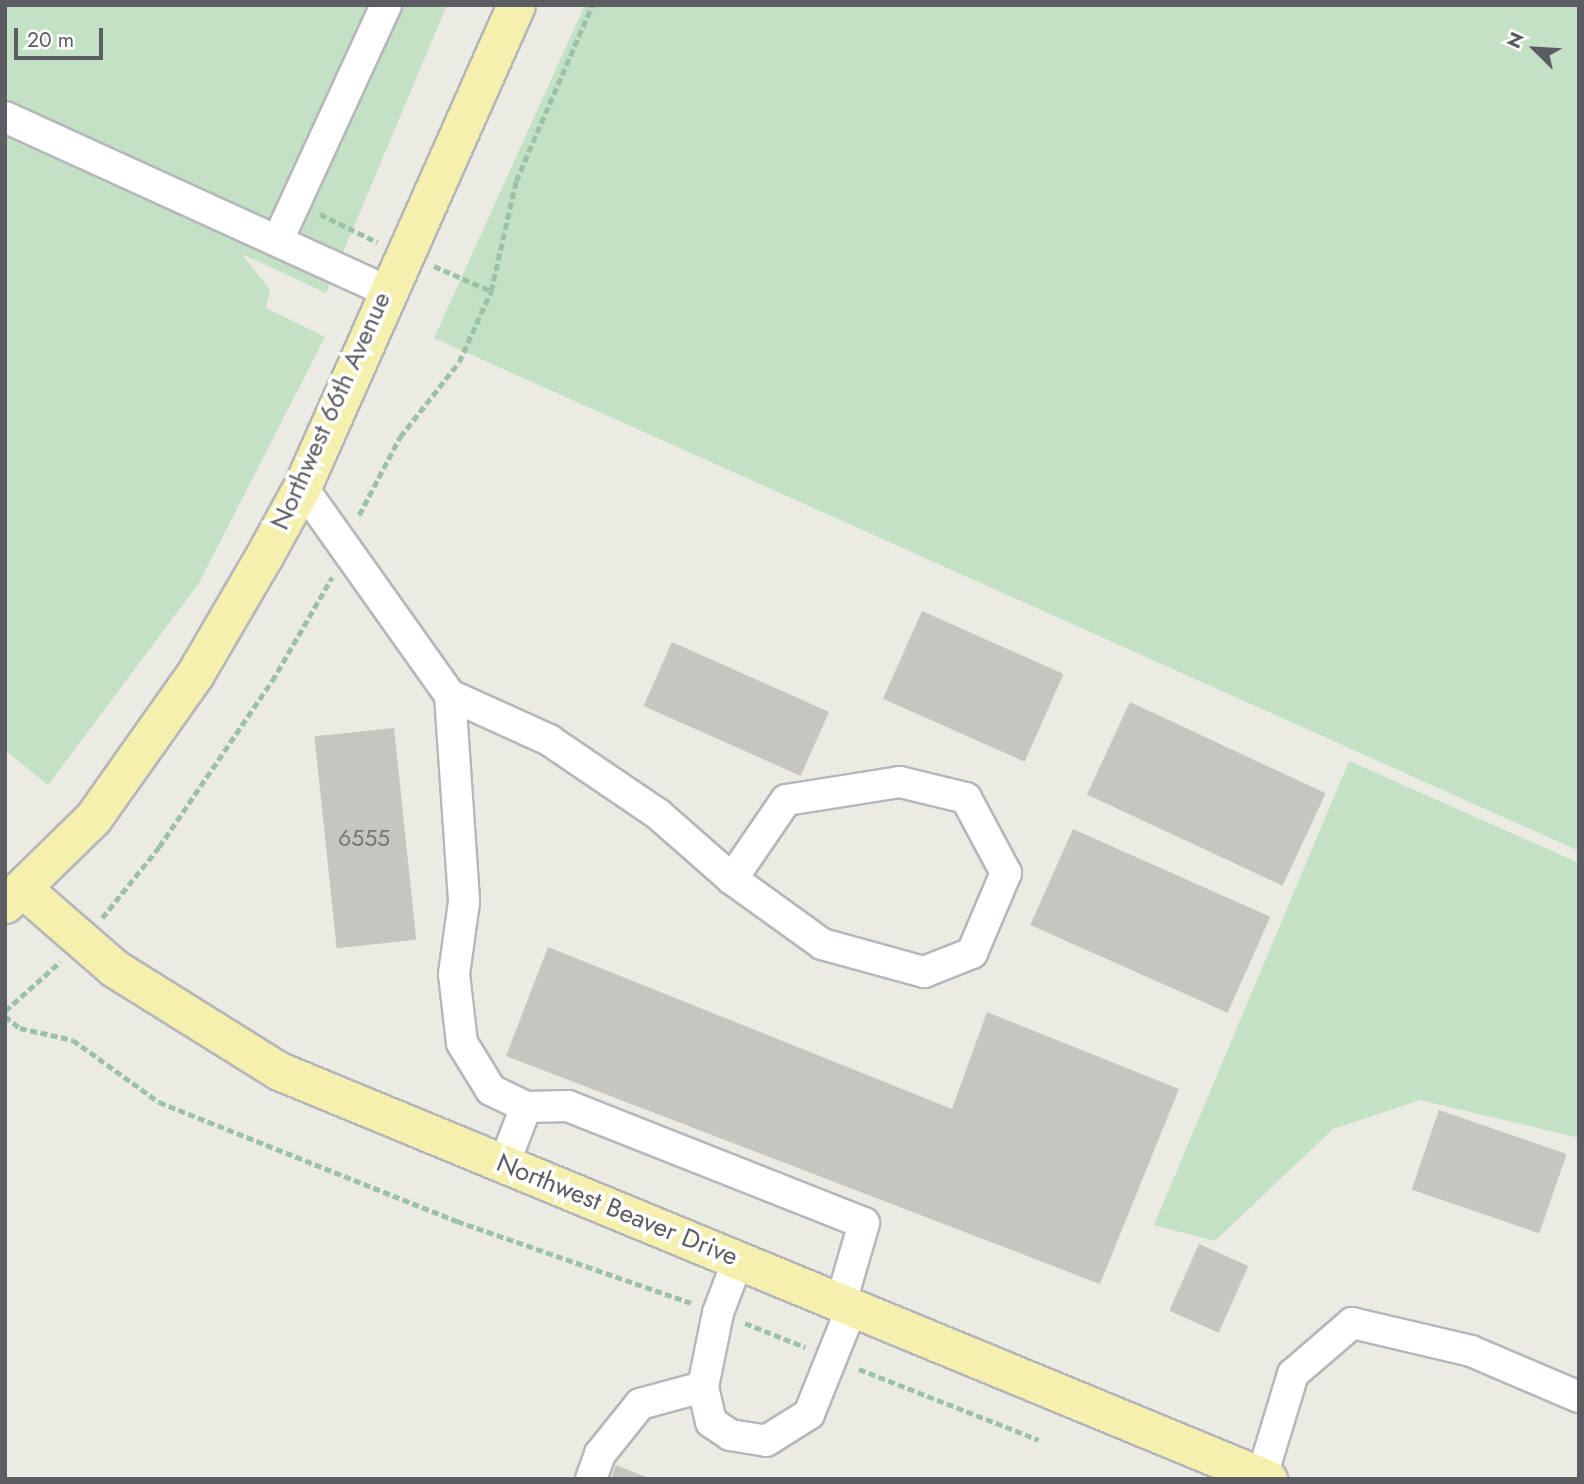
<!DOCTYPE html>
<style>
body{margin:0}
#map{position:relative;width:1584px;height:1484px;overflow:hidden;background:#ecebe3;font-family:Jost,sans-serif}
div>[style]{position:absolute}
[style*='--x']{left:calc(var(--x)*1px);top:calc(var(--y)*1px);width:calc(var(--w)*1px);rotate:calc(var(--a)*1deg)}
.green>*{inset:0;background:#c2e1c5}
.building>*{inset:0;background:#c7c5c0;transform-origin:0 0}
.path>*{height:4.5px;margin-top:-2.25px;transform-origin:0;background:repeating-linear-gradient(90deg,#9cc1a9 0 7px,transparent 0 10.5px)}
.roads{filter:drop-shadow(2px 0 #b5b7bb) drop-shadow(-2px 0 #b5b7bb) drop-shadow(0 2px #b5b7bb) drop-shadow(0 -2px #b5b7bb)}
.minor>*{height:30px;margin:-15px;padding:0 15px;transform-origin:15px;border-radius:15px;background:#fff}
.major>*{height:37px;margin:-18.5px;padding:0 18.5px;transform-origin:18.5px;border-radius:18.5px;background:#f5f0ae}
span{translate:-50% -50%;white-space:nowrap;text-align:center;line-height:1.15;-webkit-text-stroke:7px #fff;paint-order:stroke}
.number-label{font-size:23px;color:#76777a}
.number-label span{-webkit-text-stroke-width:0}
.street-label{font-size:26px;color:#5b5d62}
.frame{position:absolute;inset:0;border:7px solid #5b5d62;pointer-events:none}
.north{position:absolute;left:1500px;top:14px;width:70px;height:70px;-webkit-text-stroke:5px #fff;paint-order:stroke;rotate:294deg;font-size:19px;font-weight:700;line-height:28px;text-align:center;color:#5b5d62}
.north::after{content:'';display:block;margin:auto;width:24px;height:32px;background:#5b5d62;clip-path:polygon(50% 0,100% 100%,50% 72%,0 100%)}
.scale{position:absolute;left:14px;top:28px;width:89px;height:32px;box-sizing:border-box;border:4px solid #5b5d62;border-top:0;padding-left:9px;font-size:21px;line-height:24px;white-space:nowrap;color:#5b5d62;-webkit-text-stroke:5px #fff;paint-order:stroke}
</style>
<div id="map">
<div class="green">
<i style="clip-path:polygon(5px 5px,447px 5px,326px 293px,242px 254px,270px 290px,266px 308px,325px 337px,199px 583px,48px 785px,5px 750px)"></i>
<i style="clip-path:polygon(585px 5px,1579px 5px,1579px 851px,434px 338px)"></i>
<i style="clip-path:polygon(1349px 761px,1579px 863px,1579px 1138px,1420px 1100px,1333px 1129px,1215px 1241px,1154px 1225px)"></i>
</div>
<div class="building">
<i style="left:922px;top:611px;width:155px;height:96px;rotate:24deg"></i>
<i style="left:672px;top:642px;width:172px;height:70px;rotate:24deg"></i>
<i style="left:1130px;top:702px;width:216px;height:102px;rotate:25deg"></i>
<i style="left:394px;top:728px;width:213px;height:80px;rotate:84deg"></i>
<i style="left:1073px;top:829px;width:216px;height:105px;rotate:24deg"></i>
<i style="clip-path:polygon(548px 947px,952px 1109px,987px 1012px,1179px 1089px,1100px 1284px,506px 1056px)"></i>
<i style="left:1439px;top:1110px;width:135px;height:84px;rotate:19deg"></i>
<i style="left:1199px;top:1244px;width:54px;height:73px;rotate:24deg"></i>
<i style="clip-path:polygon(616px 1465px,651px 1479px,611px 1479px)"></i>
</div>
<div class="path">
<i style="--x:320;--y:214;--w:64;--a:26.2"></i>
<i style="--x:434;--y:266;--w:62;--a:23.7"></i>
<i style="--x:359;--y:515;--w:88;--a:-62.3"></i>
<i style="--x:400;--y:437;--w:95;--a:-51.8"></i>
<i style="--x:459;--y:362;--w:78;--a:-65.7"></i>
<i style="--x:491;--y:291;--w:113;--a:-77.2"></i>
<i style="--x:516;--y:181;--w:192;--a:-66.6"></i>
<i style="--x:102;--y:918;--w:91;--a:-51.2"></i>
<i style="--x:159;--y:847;--w:201;--a:-55.8"></i>
<i style="--x:272;--y:681;--w:120;--a:-60"></i>
<i style="--x:5;--y:1011;--w:74;--a:-41.7"></i>
<i style="--x:5;--y:1016;--w:19;--a:39"></i>
<i style="--x:20;--y:1028;--w:54;--a:12.8"></i>
<i style="--x:73;--y:1040;--w:106;--a:35.8"></i>
<i style="--x:159;--y:1102;--w:321;--a:21.8"></i>
<i style="--x:457;--y:1221;--w:248;--a:19.3"></i>
<i style="--x:745;--y:1323;--w:65;--a:21.8"></i>
<i style="--x:859;--y:1369;--w:193;--a:21.5"></i>
</div>
<div class="roads">
<div class="minor">
<i style="--x:5;--y:117;--w:418;--a:24.5"></i>
<i style="--x:278;--y:240;--w:259;--a:-65.3"></i>
<i style="--x:302;--y:487;--w:255;--a:54.6"></i>
<i style="--x:450;--y:695;--w:207;--a:86.1"></i>
<i style="--x:464;--y:902;--w:73;--a:97.9"></i>
<i style="--x:454;--y:974;--w:69;--a:83.4"></i>
<i style="--x:462;--y:1043;--w:55;--a:58.3"></i>
<i style="--x:491;--y:1090;--w:39;--a:26"></i>
<i style="--x:526;--y:1107;--w:61;--a:111.1"></i>
<i style="--x:450;--y:695;--w:109;--a:24.4"></i>
<i style="--x:549;--y:740;--w:132;--a:34.2"></i>
<i style="--x:658;--y:814;--w:98;--a:41.3"></i>
<i style="--x:732;--y:879;--w:111;--a:35.8"></i>
<i style="--x:822;--y:944;--w:106;--a:15.4"></i>
<i style="--x:924;--y:972;--w:52;--a:-21.6"></i>
<i style="--x:972;--y:953;--w:87;--a:-67"></i>
<i style="--x:1006;--y:873;--w:85;--a:-118.1"></i>
<i style="--x:966;--y:798;--w:68;--a:-166.4"></i>
<i style="--x:900;--y:782;--w:115;--a:171"></i>
<i style="--x:786;--y:800;--w:96;--a:124.4"></i>
<i style="--x:526;--y:1107;--w:42;--a:-1.4"></i>
<i style="--x:568;--y:1106;--w:318;--a:21.6"></i>
<i style="--x:864;--y:1223;--w:82;--a:106.2"></i>
<i style="--x:738;--y:1260;--w:57;--a:110.7"></i>
<i style="--x:718;--y:1313;--w:76;--a:101.5"></i>
<i style="--x:703;--y:1387;--w:36;--a:77"></i>
<i style="--x:711;--y:1422;--w:23;--a:34"></i>
<i style="--x:730;--y:1435;--w:36;--a:9"></i>
<i style="--x:766;--y:1441;--w:51;--a:-32.1"></i>
<i style="--x:809;--y:1414;--w:115;--a:-68.1"></i>
<i style="--x:1262;--y:1476;--w:107;--a:-73.1"></i>
<i style="--x:1293;--y:1374;--w:78;--a:-40.8"></i>
<i style="--x:1352;--y:1323;--w:122;--a:13.2"></i>
<i style="--x:1471;--y:1351;--w:117;--a:23.1"></i>
<i style="--x:591;--y:1479;--w:27;--a:-70"></i>
<i style="--x:600;--y:1454;--w:64;--a:-51.3"></i>
<i style="--x:640;--y:1404;--w:65;--a:-15.1"></i>
</div>
<div class="major">
<i style="--x:22;--y:888;--w:122;--a:41"></i>
<i style="--x:114;--y:968;--w:195;--a:32"></i>
<i style="--x:279;--y:1071;--w:1070;--a:22.42"></i>
<i style="--x:5;--y:904;--w:123;--a:-44.3"></i>
<i style="--x:93;--y:818;--w:176;--a:-54.7"></i>
<i style="--x:195;--y:674;--w:137;--a:-59.7"></i>
<i style="--x:264;--y:556;--w:79;--a:-61.2"></i>
<i style="--x:302;--y:487;--w:527;--a:-66.06"></i>
</div>
</div>
<div class="number-label">
<span style="left:364px;top:838px">6555</span>
</div>
<div class="street-label">
<span style="left:331px;top:411px;rotate:-66deg">Northwest 66th Avenue</span>
<span style="left:617px;top:1210px;rotate:22deg">Northwest Beaver Drive</span>
</div>
<div class="frame"></div>
<div class="north">N</div>
<div class="scale">20 m</div>
</div>
